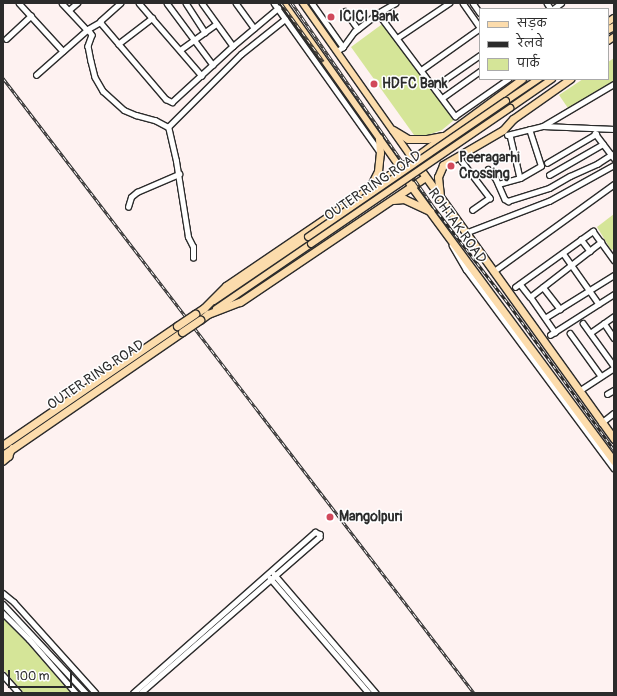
<!DOCTYPE html>
<meta charset="utf-8">
<style>
body{margin:0}
#map{position:relative;width:617px;height:696px;overflow:hidden;background:#fef2f1;font-family:Pangolin,"Playpen Sans Deva",sans-serif}
div>[style]{position:absolute}
[style*='--x']{left:calc(var(--x)*1px);top:calc(var(--y)*1px);width:calc(var(--w)*1px);rotate:calc(var(--a)*1deg)}
.green>*{inset:0;background:#d5e598}
.roads{filter:drop-shadow(1px 0 #2b2b2b) drop-shadow(-1px 0 #2b2b2b) drop-shadow(0 1px #2b2b2b) drop-shadow(0 -1px #2b2b2b)}
.minor>*{height:4.5px;margin:-2.25px;padding:0 2.25px;transform-origin:2.25px;border-radius:2.25px;background:#fff}
.major>*{height:5.5px;margin:-2.75px;padding:0 2.75px;transform-origin:2.75px;border-radius:2.75px;background:#fcdcac}
.highway>*{height:7px;margin:-3.5px;padding:0 3.5px;transform-origin:3.5px;border-radius:3.5px;background:#fcdcac}
.rail>*{height:3px;margin-top:-1.5px;transform-origin:0;background:repeating-linear-gradient(90deg,#fff 0 4.5px,#2b2b2b 0 9px);box-sizing:border-box;border-block:1px solid #2b2b2b}
.bridges{filter:drop-shadow(1px 0 #2b2b2b) drop-shadow(-1px 0 #2b2b2b) drop-shadow(0 1px #2b2b2b) drop-shadow(0 -1px #2b2b2b)}
.major-bridge>*{height:5.5px;margin:-2.75px;padding:0 2.75px;transform-origin:2.75px;border-radius:2.75px;background:#fcdcac}
.highway-bridge>*{height:7px;margin:-3.5px;padding:0 3.5px;transform-origin:3.5px;border-radius:3.5px;background:#fcdcac}
.dots>*{width:11px;height:11px;translate:-50% -50%;box-sizing:border-box;border:2px solid #fff;border-radius:50%}
span{translate:-50% -50%;white-space:nowrap;text-align:center;line-height:1.15;-webkit-text-stroke:3px #fff;paint-order:stroke}
.poi-label{font-size:14px;color:#2b2b2b;font-weight:700}
.left{translate:0 -50%;text-align:left}
.street-label{font-size:14px;color:#2b2b2b}
.frame{position:absolute;inset:0;border:4px solid #2b2b2b;pointer-events:none}
.legend{position:absolute;left:479px;top:8px;width:130px;height:72px;box-sizing:border-box;background:#fff;border:1px solid #aaa;margin:0;padding:5px 7px;list-style:none;font-size:12px;color:#2b2b2b}
.legend li{display:flex;align-items:center;gap:8px;height:20px}
.legend b{width:20px;border:1px solid #aaa}
.scale{position:absolute;left:8px;top:670px;width:64px;height:18px;box-sizing:border-box;border:2px solid #2b2b2b;border-top:0;padding-left:5px;font-size:12px;line-height:14px;white-space:nowrap;color:#2b2b2b;-webkit-text-stroke:3px #fff;paint-order:stroke}
</style>
<div id="map">
<div class="green">
<i style="clip-path:polygon(385px 22px,454px 120px,442px 130px,428px 135px,414px 135px,351px 47px)"></i>
<i style="clip-path:polygon(614px 58px,614px 83px,570px 111px,559px 95px,583px 79px,608px 79px,608px 62px)"></i>
<i style="clip-path:polygon(614px 214px,614px 249px,611px 250px,597px 227px)"></i>
<i style="clip-path:polygon(3px 617px,24px 639px,71px 693px,24px 693px,3px 669px)"></i>
</div>
<div class="roads">
<div class="minor">
<i style="--x:19;--y:3;--w:65;--a:47.5"></i>
<i style="--x:62;--y:3;--w:37;--a:47"></i>
<i style="--x:121;--y:3;--w:27;--a:138"></i>
<i style="--x:101;--y:21;--w:2;--a:90"></i>
<i style="--x:101;--y:23;--w:100;--a:49.5"></i>
<i style="--x:166;--y:99;--w:7;--a:27"></i>
<i style="--x:172;--y:102;--w:83;--a:-42.6"></i>
<i style="--x:233;--y:46;--w:59;--a:-40.2"></i>
<i style="--x:139;--y:3;--w:96;--a:49.2"></i>
<i style="--x:167;--y:3;--w:77;--a:53.4"></i>
<i style="--x:186;--y:3;--w:35;--a:57"></i>
<i style="--x:202;--y:3;--w:53;--a:54.2"></i>
<i style="--x:236;--y:3;--w:31;--a:54"></i>
<i style="--x:274;--y:3;--w:181;--a:54.6"></i>
<i style="--x:312;--y:3;--w:54;--a:54.8"></i>
<i style="--x:463;--y:3;--w:29;--a:55"></i>
<i style="--x:473;--y:3;--w:12;--a:55"></i>
<i style="--x:547;--y:3;--w:7;--a:56"></i>
<i style="--x:553;--y:9;--w:10;--a:-37"></i>
<i style="--x:69;--y:10;--w:11;--a:-41"></i>
<i style="--x:345;--y:11;--w:22;--a:54"></i>
<i style="--x:378;--y:13;--w:129;--a:53.2"></i>
<i style="--x:455;--y:116;--w:65;--a:-34.9"></i>
<i style="--x:88;--y:29;--w:7;--a:56"></i>
<i style="--x:92;--y:35;--w:12;--a:110"></i>
<i style="--x:88;--y:46;--w:15;--a:79"></i>
<i style="--x:91;--y:61;--w:16;--a:76"></i>
<i style="--x:95;--y:77;--w:16;--a:60"></i>
<i style="--x:103;--y:91;--w:28;--a:42"></i>
<i style="--x:124;--y:110;--w:13;--a:23"></i>
<i style="--x:136;--y:115;--w:20;--a:15"></i>
<i style="--x:155;--y:120;--w:15;--a:28"></i>
<i style="--x:397;--y:38;--w:63;--a:-33.9"></i>
<i style="--x:6;--y:39;--w:34;--a:-43"></i>
<i style="--x:118;--y:44;--w:43;--a:-37.4"></i>
<i style="--x:180;--y:50;--w:44;--a:-35.8"></i>
<i style="--x:337;--y:51;--w:7;--a:-34"></i>
<i style="--x:343;--y:47;--w:19;--a:-54"></i>
<i style="--x:354;--y:32;--w:31;--a:-38"></i>
<i style="--x:378;--y:13;--w:20;--a:-30"></i>
<i style="--x:421;--y:70;--w:72;--a:-35.4"></i>
<i style="--x:36;--y:75;--w:69;--a:-41.5"></i>
<i style="--x:88;--y:29;--w:14;--a:-30"></i>
<i style="--x:434;--y:87;--w:56;--a:-34.8"></i>
<i style="--x:442;--y:98;--w:47;--a:-35.4"></i>
<i style="--x:543;--y:126;--w:71;--a:2.4"></i>
<i style="--x:595;--y:133;--w:31;--a:53"></i>
<i style="--x:507;--y:135;--w:37;--a:-14"></i>
<i style="--x:543;--y:126;--w:82;--a:-30.6"></i>
<i style="--x:510;--y:135;--w:44;--a:76.9"></i>
<i style="--x:458;--y:156;--w:53;--a:52.7"></i>
<i style="--x:490;--y:198;--w:21;--a:145"></i>
<i style="--x:547;--y:163;--w:57;--a:-30.6"></i>
<i style="--x:488;--y:169;--w:13;--a:51"></i>
<i style="--x:496;--y:179;--w:22;--a:66"></i>
<i style="--x:505;--y:199;--w:4;--a:34"></i>
<i style="--x:508;--y:201;--w:43;--a:-17.6"></i>
<i style="--x:549;--y:188;--w:24;--a:-30"></i>
<i style="--x:570;--y:176;--w:30;--a:-24"></i>
<i style="--x:597;--y:164;--w:17;--a:-33"></i>
<i style="--x:549;--y:175;--w:62;--a:-29.9"></i>
<i style="--x:498;--y:184;--w:23;--a:-15"></i>
<i style="--x:520;--y:178;--w:24;--a:-30"></i>
<i style="--x:541;--y:166;--w:38;--a:-108"></i>
<i style="--x:128;--y:207;--w:10;--a:-73"></i>
<i style="--x:131;--y:197;--w:8;--a:-40"></i>
<i style="--x:137;--y:192;--w:46;--a:-23.2"></i>
<i style="--x:465;--y:233;--w:90;--a:-20.9"></i>
<i style="--x:549;--y:201;--w:74;--a:-29"></i>
<i style="--x:581;--y:239;--w:15;--a:53"></i>
<i style="--x:452;--y:245;--w:28;--a:60"></i>
<i style="--x:466;--y:269;--w:248;--a:53.4"></i>
<i style="--x:563;--y:253;--w:62;--a:54.8"></i>
<i style="--x:193;--y:258;--w:11;--a:-90"></i>
<i style="--x:193;--y:247;--w:11;--a:-117"></i>
<i style="--x:188;--y:237;--w:77;--a:-99"></i>
<i style="--x:176;--y:161;--w:35;--a:-103"></i>
<i style="--x:168;--y:127;--w:103;--a:-45"></i>
<i style="--x:241;--y:54;--w:56;--a:-38.5"></i>
<i style="--x:494;--y:271;--w:148;--a:-35.9"></i>
<i style="--x:520;--y:284;--w:16;--a:52"></i>
<i style="--x:515;--y:287;--w:96;--a:-35.7"></i>
<i style="--x:593;--y:231;--w:36;--a:54"></i>
<i style="--x:543;--y:287;--w:28;--a:52"></i>
<i style="--x:545;--y:318;--w:81;--a:-31.9"></i>
<i style="--x:583;--y:323;--w:53;--a:54.2"></i>
<i style="--x:604;--y:323;--w:18;--a:56"></i>
<i style="--x:555;--y:333;--w:44;--a:-124.8"></i>
<i style="--x:530;--y:297;--w:90;--a:-37.8"></i>
<i style="--x:570;--y:333;--w:53;--a:54.2"></i>
<i style="--x:590;--y:333;--w:29;--a:-35"></i>
<i style="--x:550;--y:335;--w:76;--a:-32.6"></i>
<i style="--x:579;--y:391;--w:42;--a:-33.3"></i>
<i style="--x:607;--y:394;--w:8;--a:-30"></i>
<i style="--x:601;--y:423;--w:16;--a:-38"></i>
<i style="--x:274;--y:574;--w:157;--a:49.4"></i>
<i style="--x:270;--y:578;--w:152;--a:49.3"></i>
<i style="--x:3;--y:593;--w:14;--a:39"></i>
<i style="--x:14;--y:602;--w:122;--a:48"></i>
<i style="--x:3;--y:604;--w:122;--a:47"></i>
<i style="--x:3;--y:613;--w:37;--a:45"></i>
<i style="--x:29;--y:639;--w:72;--a:49"></i>
<i style="--x:3;--y:675;--w:24;--a:48"></i>
<i style="--x:133;--y:693;--w:243;--a:-41.5"></i>
<i style="--x:315;--y:532;--w:5;--a:22"></i>
<i style="--x:320;--y:534;--w:3;--a:90"></i>
<i style="--x:320;--y:537;--w:237;--a:138.9"></i>
</div>
<div class="major">
<i style="--x:284;--y:3;--w:202;--a:54.7"></i>
<i style="--x:303;--y:3;--w:191;--a:54.8"></i>
<i style="--x:608;--y:22;--w:7;--a:-34"></i>
<i style="--x:608;--y:41;--w:7;--a:-34"></i>
<i style="--x:506;--y:101;--w:40;--a:-34"></i>
<i style="--x:510;--y:108;--w:51;--a:-34.6"></i>
<i style="--x:214;--y:301;--w:114;--a:-34.2"></i>
<i style="--x:216;--y:309;--w:115;--a:-34.4"></i>
<i style="--x:3;--y:462;--w:8;--a:-40"></i>
<i style="--x:9;--y:457;--w:9;--a:-69"></i>
</div>
<div class="highway">
<i style="--x:608;--y:29;--w:7;--a:-27"></i>
<i style="--x:393;--y:130;--w:17;--a:31"></i>
<i style="--x:408;--y:139;--w:19;--a:0"></i>
<i style="--x:427;--y:139;--w:16;--a:-11"></i>
<i style="--x:413;--y:159;--w:345;--a:54.3"></i>
<i style="--x:401;--y:168;--w:21;--a:61"></i>
<i style="--x:411;--y:186;--w:342;--a:53.6"></i>
<i style="--x:369;--y:189;--w:20;--a:-63"></i>
<i style="--x:378;--y:171;--w:18;--a:-84"></i>
<i style="--x:380;--y:153;--w:15;--a:-94"></i>
<i style="--x:440;--y:196;--w:19;--a:-96"></i>
<i style="--x:438;--y:177;--w:13;--a:-67"></i>
<i style="--x:443;--y:165;--w:69;--a:-30.3"></i>
<i style="--x:503;--y:130;--w:15;--a:-48"></i>
<i style="--x:513;--y:119;--w:70;--a:-35.1"></i>
<i style="--x:393;--y:200;--w:11;--a:-5"></i>
<i style="--x:404;--y:199;--w:29;--a:25"></i>
<i style="--x:195;--y:314;--w:11;--a:-34"></i>
<i style="--x:204;--y:308;--w:31;--a:-45"></i>
<i style="--x:226;--y:286;--w:226;--a:-34.2"></i>
<i style="--x:413;--y:159;--w:135;--a:-36.3"></i>
<i style="--x:200;--y:320;--w:10;--a:-37"></i>
<i style="--x:208;--y:314;--w:34;--a:-21"></i>
<i style="--x:240;--y:302;--w:223;--a:-34"></i>
<i style="--x:3;--y:445;--w:211;--a:-34.4"></i>
<i style="--x:3;--y:455;--w:217;--a:-34.5"></i>
</div>
</div>
<div class="rail">
<i style="--x:281;--y:3;--w:72;--a:54.1"></i>
<i style="--x:292;--y:3;--w:247;--a:55.2"></i>
<i style="--x:433;--y:206;--w:128;--a:52.3"></i>
<i style="--x:511;--y:307;--w:176;--a:54.2"></i>
<i style="--x:3;--y:78;--w:775;--a:52.55"></i>
</div>
<div class="bridges">
<div class="major-bridge">
<i style="--x:308;--y:237;--w:240;--a:-34.5"></i>
<i style="--x:311;--y:244;--w:241;--a:-34.3"></i>
</div>
<div class="highway-bridge">
<i style="--x:177;--y:326;--w:22;--a:-34"></i>
<i style="--x:182;--y:332;--w:22;--a:-34"></i>
</div>
</div>
<div class="dots">
<i style="left:331px;top:17px;background:#d1495b"></i>
<i style="left:374px;top:84px;background:#d1495b"></i>
<i style="left:451px;top:166px;background:#d1495b"></i>
<i style="left:330px;top:517px;background:#d1495b"></i>
</div>
<div class="poi-label">
<span class="left" style="left:339px;top:17px">ICICI Bank</span>
<span class="left" style="left:382px;top:84px">HDFC Bank</span>
<span class="left" style="left:459px;top:166px">Peeragarhi<br>Crossing</span>
<span class="left" style="left:339px;top:517px">Mangolpuri</span>
</div>
<div class="street-label">
<span style="left:373px;top:186px;rotate:-34deg">OUTER RING ROAD</span>
<span style="left:457px;top:226px;rotate:54deg">ROHTAK ROAD</span>
<span style="left:96px;top:375px;rotate:-34deg">OUTER RING ROAD</span>
</div>
<div class="frame"></div>
<ul class="legend">
<li><b style="height:5px;background:#fcdcac"></b>सड़क</li>
<li><b style="height:5px;background:#2b2b2b"></b>रेलवे</li>
<li><b style="height:11px;background:#d5e598"></b>पार्क</li>
</ul>
<div class="scale">100 m</div>
</div>
